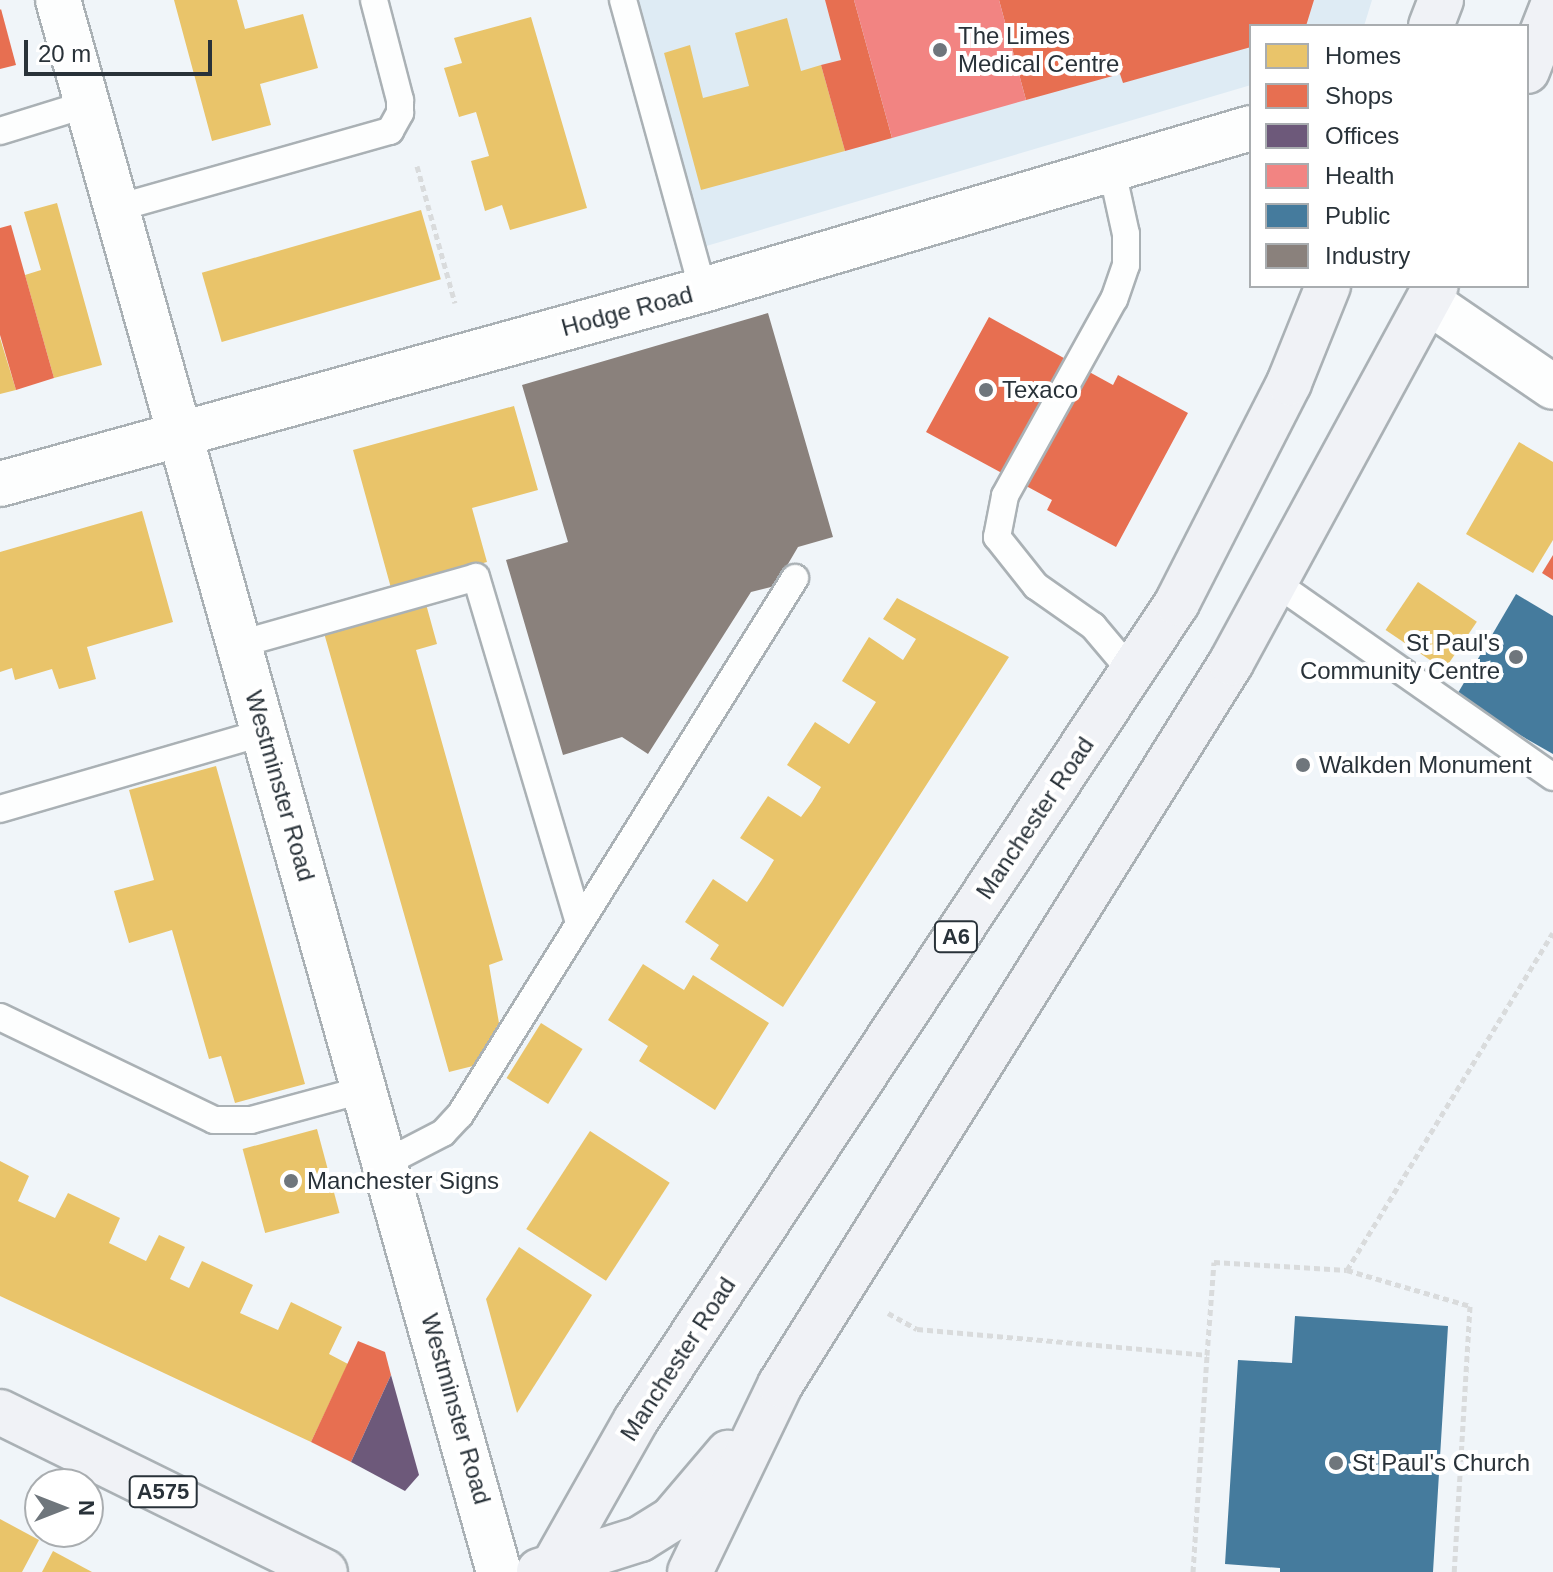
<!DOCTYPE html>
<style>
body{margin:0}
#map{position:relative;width:1553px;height:1572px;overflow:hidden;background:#f0f5f9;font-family:Arial,sans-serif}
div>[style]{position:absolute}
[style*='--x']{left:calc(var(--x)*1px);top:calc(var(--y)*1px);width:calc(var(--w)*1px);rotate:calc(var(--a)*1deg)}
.built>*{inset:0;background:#deebf4}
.homes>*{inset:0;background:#e9c46a;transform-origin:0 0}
.shops>*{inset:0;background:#e76f51}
.offices>*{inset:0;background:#6d597a}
.health>*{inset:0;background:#f28482}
.public>*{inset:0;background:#457b9d}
.industry>*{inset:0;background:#8a817c}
.path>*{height:5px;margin-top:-2.5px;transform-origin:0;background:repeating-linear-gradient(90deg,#d9dbdc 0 6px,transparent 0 10px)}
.roads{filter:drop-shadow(2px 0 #aab1b5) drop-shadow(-2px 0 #aab1b5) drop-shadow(0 2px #aab1b5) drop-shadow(0 -2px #aab1b5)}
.service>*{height:26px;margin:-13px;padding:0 13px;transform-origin:13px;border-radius:13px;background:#fdfefe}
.minor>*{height:44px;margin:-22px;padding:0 22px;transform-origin:22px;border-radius:22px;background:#fdfefe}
.primary>*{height:44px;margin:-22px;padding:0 22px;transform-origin:22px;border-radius:22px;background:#f0f2f6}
.dots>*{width:22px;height:22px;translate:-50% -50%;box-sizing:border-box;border:4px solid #fff;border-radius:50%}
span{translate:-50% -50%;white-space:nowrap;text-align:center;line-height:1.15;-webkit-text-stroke:8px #fff;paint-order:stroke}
.shield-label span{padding:2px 6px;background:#fff;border:2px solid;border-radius:6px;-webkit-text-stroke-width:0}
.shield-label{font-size:22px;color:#293239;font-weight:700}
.poi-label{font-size:24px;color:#293239}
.left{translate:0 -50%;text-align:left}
.right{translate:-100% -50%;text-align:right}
.street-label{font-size:24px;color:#293239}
.legend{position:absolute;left:1249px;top:24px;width:280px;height:264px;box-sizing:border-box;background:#fff;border:2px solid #a9adb0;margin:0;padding:10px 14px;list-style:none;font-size:24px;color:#293239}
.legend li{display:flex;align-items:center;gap:16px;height:40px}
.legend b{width:40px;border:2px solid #a9adb0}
.north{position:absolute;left:24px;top:1468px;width:80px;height:80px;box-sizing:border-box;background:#fff;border:2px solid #a9adb0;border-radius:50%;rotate:90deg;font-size:22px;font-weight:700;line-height:32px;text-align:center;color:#293239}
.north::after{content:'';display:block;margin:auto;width:28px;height:36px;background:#6f767c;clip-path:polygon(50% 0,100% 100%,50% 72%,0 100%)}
.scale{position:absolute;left:24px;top:40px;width:188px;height:36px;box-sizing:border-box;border:4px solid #293239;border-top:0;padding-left:10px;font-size:24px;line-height:28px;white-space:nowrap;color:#293239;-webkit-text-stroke:6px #fff;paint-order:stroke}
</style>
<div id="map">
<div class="built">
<i style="clip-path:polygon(637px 0,1372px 0,1364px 26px,1251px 26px,1251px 85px,703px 247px)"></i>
</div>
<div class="homes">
<i style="clip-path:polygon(174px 0,237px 0,245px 29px,303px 14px,318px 68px,260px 84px,271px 125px,212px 141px)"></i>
<i style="clip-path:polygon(531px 17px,587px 208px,510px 230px,502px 205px,485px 211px,471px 161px,489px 156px,476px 112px,459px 117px,444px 68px,462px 63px,454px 38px)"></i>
<i style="clip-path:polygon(787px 18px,801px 71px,821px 65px,845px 151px,701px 190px,664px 53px,690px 45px,703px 98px,749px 86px,735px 33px)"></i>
<i style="clip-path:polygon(57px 203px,102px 365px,54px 378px,25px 275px,41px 270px,24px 212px)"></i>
<i style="left:421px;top:210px;width:72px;height:228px;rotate:74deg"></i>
<i style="clip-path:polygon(0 338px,16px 390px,0 394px)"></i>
<i style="clip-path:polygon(514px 406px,538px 490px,472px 508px,487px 562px,391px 588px,353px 450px)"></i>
<i style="clip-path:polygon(1519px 442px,1553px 462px,1553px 540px,1533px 573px,1466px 534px)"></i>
<i style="clip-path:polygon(142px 511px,173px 622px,87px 647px,96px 679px,59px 689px,52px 669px,15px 680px,12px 668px,0 672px,0 552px)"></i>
<i style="left:1418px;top:582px;width:71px;height:58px;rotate:34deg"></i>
<i style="clip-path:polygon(897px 598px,1009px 657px,783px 1007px,710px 959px,719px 945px,685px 922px,713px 879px,747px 902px,761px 881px,774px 860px,740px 838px,768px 796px,801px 817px,812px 802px,821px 787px,787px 765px,815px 722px,849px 744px,876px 702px,842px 681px,869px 637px,903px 660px,916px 639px,883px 619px)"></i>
<i style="clip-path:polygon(426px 604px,437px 644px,416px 650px,503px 960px,489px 965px,499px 1023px,473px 1066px,449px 1072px,324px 633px)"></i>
<i style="clip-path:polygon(216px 766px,305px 1084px,235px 1103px,221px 1056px,209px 1059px,172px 930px,129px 943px,114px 891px,154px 880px,129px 790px)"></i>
<i style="clip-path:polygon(643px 964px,684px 990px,693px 975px,769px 1023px,715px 1110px,639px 1061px,648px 1046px,608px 1020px)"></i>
<i style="left:541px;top:1023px;width:49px;height:65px;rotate:32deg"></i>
<i style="left:317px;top:1129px;width:87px;height:77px;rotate:75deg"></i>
<i style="left:590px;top:1131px;width:95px;height:117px;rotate:33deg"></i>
<i style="clip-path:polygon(0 1161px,29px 1176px,18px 1201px,55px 1218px,68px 1193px,120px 1218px,109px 1243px,146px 1261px,159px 1235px,185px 1247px,170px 1279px,189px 1288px,202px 1261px,253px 1285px,240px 1313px,278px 1330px,291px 1302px,342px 1327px,329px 1354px,348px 1364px,311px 1442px,0 1296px)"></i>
<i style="clip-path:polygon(519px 1247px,592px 1295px,517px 1413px,486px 1299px)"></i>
<i style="clip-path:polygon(0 1519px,39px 1540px,22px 1572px,0 1572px)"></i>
<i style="clip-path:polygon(53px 1551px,92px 1572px,42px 1572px)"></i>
</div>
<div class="shops">
<i style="clip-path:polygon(825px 0,854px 0,892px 138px,845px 151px,821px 65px,841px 60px)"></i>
<i style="clip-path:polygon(999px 0,1314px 0,1306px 26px,1251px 26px,1251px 47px,1123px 83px,1120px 74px,1026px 100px)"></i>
<i style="clip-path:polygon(1px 9px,16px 65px,0 69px,0 10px)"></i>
<i style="clip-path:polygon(11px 225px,54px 378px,16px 390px,0 335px,0 228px)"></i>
<i style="clip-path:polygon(989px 317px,1113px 385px,1118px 375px,1188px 413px,1116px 547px,1047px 510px,1052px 500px,926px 432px)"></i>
<i style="clip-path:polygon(1553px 555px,1553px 580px,1542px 573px)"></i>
<i style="clip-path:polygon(358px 1341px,385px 1352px,391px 1375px,351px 1462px,311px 1442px)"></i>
</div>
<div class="offices">
<i style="clip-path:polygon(391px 1375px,419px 1475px,405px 1491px,351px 1462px)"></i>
</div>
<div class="health">
<i style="clip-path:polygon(854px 0,999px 0,1026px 100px,892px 138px)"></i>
</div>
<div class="public">
<i style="clip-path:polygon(1516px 594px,1553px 616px,1553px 754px,1455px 698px)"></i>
<i style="clip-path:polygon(1295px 1316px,1448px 1326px,1433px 1572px,1280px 1572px,1280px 1568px,1225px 1564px,1238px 1360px,1292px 1363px)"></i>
</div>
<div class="industry">
<i style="clip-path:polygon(768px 313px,833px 537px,798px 547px,775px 586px,751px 592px,648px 754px,622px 737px,563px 755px,506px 560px,568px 542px,522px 385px)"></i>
</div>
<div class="path">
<i style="--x:417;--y:166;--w:142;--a:74.5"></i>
<i style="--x:1347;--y:1270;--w:128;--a:16.3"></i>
<i style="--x:1470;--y:1306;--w:266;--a:93.4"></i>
<i style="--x:888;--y:1313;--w:33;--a:29"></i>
<i style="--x:917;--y:1329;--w:291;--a:5.1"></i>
<i style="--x:1207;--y:1355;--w:93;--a:-85.7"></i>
<i style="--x:1214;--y:1262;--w:133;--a:3.4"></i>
<i style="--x:1347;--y:1270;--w:395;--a:-58.6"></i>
<i style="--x:1193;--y:1572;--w:217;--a:-86.3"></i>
</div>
<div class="roads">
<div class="service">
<i style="--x:623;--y:0;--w:301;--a:74.6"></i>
<i style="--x:0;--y:131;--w:91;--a:-17.2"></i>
<i style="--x:1111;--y:166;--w:70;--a:77.6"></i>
<i style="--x:1126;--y:234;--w:31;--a:90"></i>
<i style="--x:1126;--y:265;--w:36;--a:109"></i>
<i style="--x:1114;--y:299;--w:225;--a:119"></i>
<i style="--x:1005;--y:496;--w:42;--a:101"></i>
<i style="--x:997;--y:537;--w:63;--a:51.5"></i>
<i style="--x:1036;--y:586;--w:70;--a:35.1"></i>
<i style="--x:1093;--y:626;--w:59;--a:49.8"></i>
<i style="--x:117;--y:208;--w:284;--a:-15.8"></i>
<i style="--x:390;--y:131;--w:21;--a:-61"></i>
<i style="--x:400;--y:113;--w:13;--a:-90"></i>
<i style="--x:400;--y:100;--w:103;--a:-104.6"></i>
<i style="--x:1276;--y:583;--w:338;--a:35"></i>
<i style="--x:240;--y:644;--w:245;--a:-15.8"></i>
<i style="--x:476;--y:577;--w:361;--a:73.4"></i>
<i style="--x:0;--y:809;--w:276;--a:-16.2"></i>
<i style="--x:0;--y:1017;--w:237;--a:25.7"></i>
<i style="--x:214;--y:1120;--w:37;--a:0"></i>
<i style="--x:251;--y:1120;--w:119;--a:-15.1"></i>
<i style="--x:387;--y:1162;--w:63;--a:-27.4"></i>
<i style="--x:443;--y:1133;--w:25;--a:-47"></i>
<i style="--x:460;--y:1115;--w:633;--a:-58.04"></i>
</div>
<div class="minor">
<i style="--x:58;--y:0;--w:1633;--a:74.33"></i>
<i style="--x:1429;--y:302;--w:150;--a:34.4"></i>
<i style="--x:0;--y:484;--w:729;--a:-15.43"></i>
<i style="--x:703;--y:290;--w:571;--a:-16.47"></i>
</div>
<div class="primary">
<i style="--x:1431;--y:26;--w:28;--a:-69"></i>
<i style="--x:1527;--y:71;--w:71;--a:-68.5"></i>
<i style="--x:0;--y:1412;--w:362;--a:26.2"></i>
<i style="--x:539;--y:1571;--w:106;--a:-17.6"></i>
<i style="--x:640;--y:1539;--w:38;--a:-32"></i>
<i style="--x:672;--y:1519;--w:87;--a:-49.7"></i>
<i style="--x:550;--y:1572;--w:175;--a:-60.5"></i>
<i style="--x:636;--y:1420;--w:980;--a:-56.49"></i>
<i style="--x:1177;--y:603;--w:247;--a:-63"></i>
<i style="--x:1289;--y:383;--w:105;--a:-68.1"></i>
<i style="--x:690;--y:1572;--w:208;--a:-64.3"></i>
<i style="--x:780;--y:1385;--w:851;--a:-58.01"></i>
<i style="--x:1231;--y:663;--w:429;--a:-61.5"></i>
</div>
</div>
<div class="dots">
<i style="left:940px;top:50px;background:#6f767c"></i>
<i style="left:986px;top:390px;background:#6f767c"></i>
<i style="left:1516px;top:657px;background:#6f767c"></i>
<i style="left:1303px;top:765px;background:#6f767c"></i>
<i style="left:291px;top:1181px;background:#6f767c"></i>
<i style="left:1336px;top:1463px;background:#6f767c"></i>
</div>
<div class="shield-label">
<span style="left:956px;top:937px">A6</span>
<span style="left:163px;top:1492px">A575</span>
</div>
<div class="poi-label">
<span class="left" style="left:958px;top:50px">The Limes<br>Medical Centre</span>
<span class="left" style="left:1002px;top:390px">Texaco</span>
<span class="right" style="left:1500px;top:657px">St Paul's<br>Community Centre</span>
<span class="left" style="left:1319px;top:765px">Walkden Monument</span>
<span class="left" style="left:307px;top:1181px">Manchester Signs</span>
<span class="left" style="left:1352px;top:1463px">St Paul's Church</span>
</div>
<div class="street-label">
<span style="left:627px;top:311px;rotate:-15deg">Hodge Road</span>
<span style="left:280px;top:786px;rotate:74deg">Westminster Road</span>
<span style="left:1035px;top:818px;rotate:-56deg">Manchester Road</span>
<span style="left:678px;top:1359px;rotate:-57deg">Manchester Road</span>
<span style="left:456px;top:1409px;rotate:74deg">Westminster Road</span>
</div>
<ul class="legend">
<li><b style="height:22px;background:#e9c46a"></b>Homes</li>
<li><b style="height:22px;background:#e76f51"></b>Shops</li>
<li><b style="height:22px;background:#6d597a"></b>Offices</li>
<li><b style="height:22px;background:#f28482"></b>Health</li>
<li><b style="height:22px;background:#457b9d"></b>Public</li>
<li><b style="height:22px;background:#8a817c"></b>Industry</li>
</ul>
<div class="north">N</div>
<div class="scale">20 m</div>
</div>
